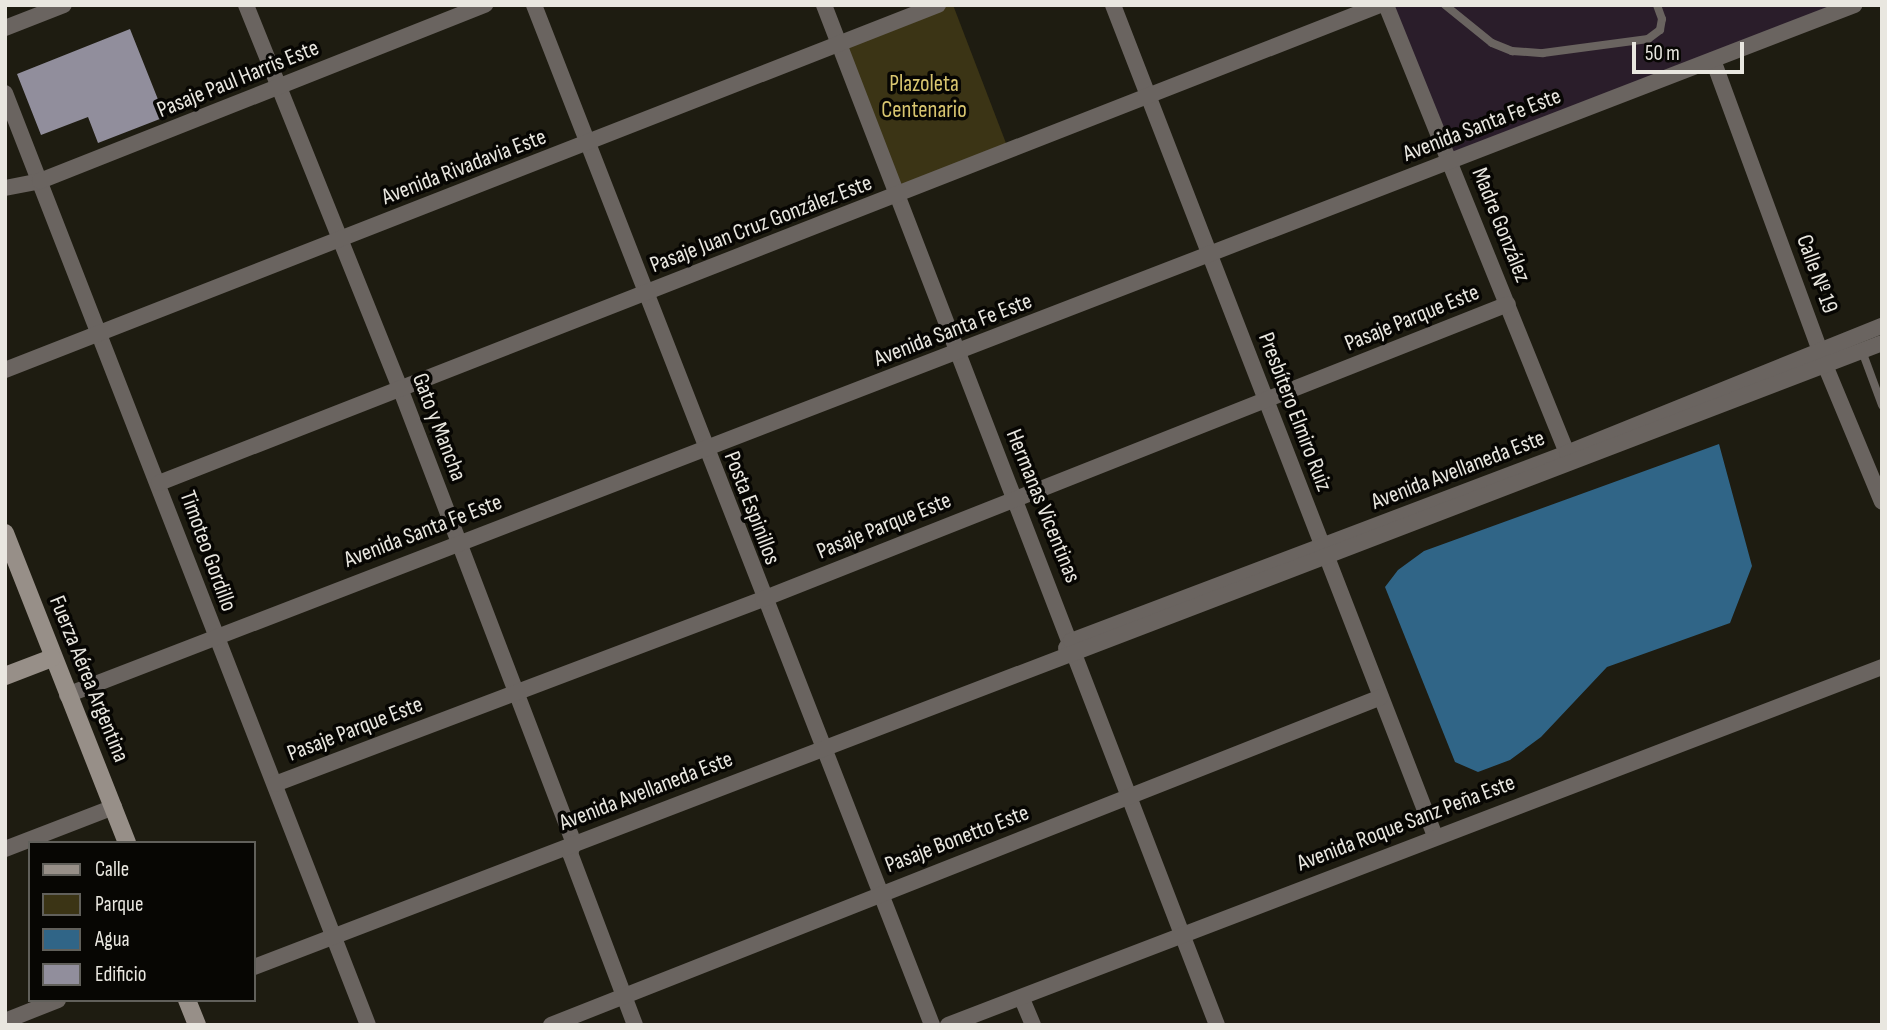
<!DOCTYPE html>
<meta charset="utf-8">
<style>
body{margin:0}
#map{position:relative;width:1887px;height:1030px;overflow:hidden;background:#1e1c11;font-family:"Sofia Sans Condensed",sans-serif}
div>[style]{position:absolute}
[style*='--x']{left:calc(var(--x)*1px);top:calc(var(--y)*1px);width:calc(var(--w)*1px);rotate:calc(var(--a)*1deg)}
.industrial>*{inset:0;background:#2a1d2a}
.green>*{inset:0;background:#3b3415}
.water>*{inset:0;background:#306587}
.building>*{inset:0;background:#918e9c}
.lane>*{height:8px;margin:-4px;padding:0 4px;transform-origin:4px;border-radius:4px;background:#6a6460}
.street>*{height:16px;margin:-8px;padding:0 8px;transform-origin:8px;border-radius:8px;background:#6a6460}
.secondary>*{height:18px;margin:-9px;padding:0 9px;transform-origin:9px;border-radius:9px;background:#978f88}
span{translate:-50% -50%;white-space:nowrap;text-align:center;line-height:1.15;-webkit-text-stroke:7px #070603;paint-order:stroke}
.street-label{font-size:23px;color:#e9e7e0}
.park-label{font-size:23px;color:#d8c56f}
.frame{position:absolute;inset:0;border:7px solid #e9e7e0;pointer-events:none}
.legend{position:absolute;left:28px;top:841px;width:228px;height:161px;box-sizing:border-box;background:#070603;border:2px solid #61605b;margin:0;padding:9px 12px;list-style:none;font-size:21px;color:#e9e7e0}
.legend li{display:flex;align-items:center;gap:14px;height:35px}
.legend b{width:35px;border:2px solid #61605b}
.scale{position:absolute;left:1632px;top:42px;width:112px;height:32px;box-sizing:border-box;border:4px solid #e9e7e0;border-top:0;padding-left:9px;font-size:21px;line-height:24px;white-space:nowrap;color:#e9e7e0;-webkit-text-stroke:5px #070603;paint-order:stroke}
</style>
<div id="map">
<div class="industrial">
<i style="clip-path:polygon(1386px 5px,1854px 5px,1451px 161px)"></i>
</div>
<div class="green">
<i style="clip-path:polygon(938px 5px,953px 5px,1009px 151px,898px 195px,839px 44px)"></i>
</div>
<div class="water">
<i style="clip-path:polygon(1719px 444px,1752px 566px,1730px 623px,1607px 667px,1541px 737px,1510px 760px,1478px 772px,1455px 762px,1385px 587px,1398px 570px,1424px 551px)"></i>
</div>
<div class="building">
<i style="clip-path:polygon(130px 29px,165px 117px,98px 143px,88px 117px,41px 135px,17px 74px)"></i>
</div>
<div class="lane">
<i style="--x:1445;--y:5;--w:60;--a:39"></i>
<i style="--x:1492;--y:43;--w:22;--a:22"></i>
<i style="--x:1512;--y:51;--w:31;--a:4"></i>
<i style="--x:1543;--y:53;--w:106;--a:-7.6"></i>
<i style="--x:1648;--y:39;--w:15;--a:-37"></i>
<i style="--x:1660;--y:30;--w:11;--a:-80"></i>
<i style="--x:1662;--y:19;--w:15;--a:-110"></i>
<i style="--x:1862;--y:351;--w:58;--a:69.7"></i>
</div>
<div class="street">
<i style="--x:246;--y:5;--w:413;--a:68.1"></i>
<i style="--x:400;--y:388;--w:487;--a:69.1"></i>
<i style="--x:574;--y:843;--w:11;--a:112"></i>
<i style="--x:570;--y:853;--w:184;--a:69.3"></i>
<i style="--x:534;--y:5;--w:1095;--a:68.68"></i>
<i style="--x:824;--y:5;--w:1093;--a:68.93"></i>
<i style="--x:1113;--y:5;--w:891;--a:68.82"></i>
<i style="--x:1386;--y:5;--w:492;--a:68"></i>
<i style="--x:5;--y:28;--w:63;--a:-21.3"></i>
<i style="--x:1713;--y:60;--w:325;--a:69.8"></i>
<i style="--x:1825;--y:365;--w:148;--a:67.4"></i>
<i style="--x:5;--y:93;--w:1000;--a:68.72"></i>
<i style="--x:5;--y:188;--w:36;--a:-11"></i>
<i style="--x:40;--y:181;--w:479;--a:-21.6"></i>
<i style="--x:5;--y:370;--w:1002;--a:-21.37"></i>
<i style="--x:159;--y:483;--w:1311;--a:-21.38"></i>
<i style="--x:1066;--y:648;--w:9;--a:-54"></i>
<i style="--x:1071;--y:641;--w:530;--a:-20.76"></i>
<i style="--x:1567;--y:453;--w:340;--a:-22"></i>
<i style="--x:67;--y:695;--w:1916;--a:-21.11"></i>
<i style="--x:275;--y:784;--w:522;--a:-20.76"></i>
<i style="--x:763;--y:599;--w:801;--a:-21.6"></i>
<i style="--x:5;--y:849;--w:117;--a:-21.1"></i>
<i style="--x:254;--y:967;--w:1743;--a:-20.97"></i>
<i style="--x:1022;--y:999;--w:28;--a:67"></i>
<i style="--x:5;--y:1021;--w:57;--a:-21.6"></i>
<i style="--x:551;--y:1025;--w:892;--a:-21.56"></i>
<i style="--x:948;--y:1025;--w:1000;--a:-20.97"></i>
</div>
<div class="secondary">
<i style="--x:5;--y:533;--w:333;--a:68.5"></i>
<i style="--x:5;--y:676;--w:50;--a:-21"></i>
<i style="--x:187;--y:1000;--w:27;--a:68"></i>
</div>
<div class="street-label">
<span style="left:238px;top:79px;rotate:-22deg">Pasaje Paul Harris Este</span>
<span style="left:1482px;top:125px;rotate:-21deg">Avenida Santa Fe Este</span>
<span style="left:464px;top:167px;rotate:-21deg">Avenida Rivadavia Este</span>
<span style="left:761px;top:224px;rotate:-21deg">Pasaje Juan Cruz González Este</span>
<span style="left:1501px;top:225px;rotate:68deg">Madre González</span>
<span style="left:1817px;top:274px;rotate:70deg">Calle Nº 19</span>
<span style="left:1412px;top:318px;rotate:-22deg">Pasaje Parque Este</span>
<span style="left:953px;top:330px;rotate:-21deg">Avenida Santa Fe Este</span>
<span style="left:1295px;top:412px;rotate:69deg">Presbítero Elmiro Ruiz</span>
<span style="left:439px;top:427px;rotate:69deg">Gato y Mancha</span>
<span style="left:1458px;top:470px;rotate:-21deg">Avenida Avellaneda Este</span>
<span style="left:1043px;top:506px;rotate:68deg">Hermanas Vicentinas</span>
<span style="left:752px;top:508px;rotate:69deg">Posta Espinillos</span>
<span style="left:884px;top:526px;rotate:-22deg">Pasaje Parque Este</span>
<span style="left:423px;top:531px;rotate:-21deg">Avenida Santa Fe Este</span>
<span style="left:208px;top:551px;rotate:70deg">Timoteo Gordillo</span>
<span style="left:89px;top:679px;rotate:68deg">Fuerza Aérea Argentina</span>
<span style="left:355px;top:729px;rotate:-21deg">Pasaje Parque Este</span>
<span style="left:646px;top:791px;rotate:-21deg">Avenida Avellaneda Este</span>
<span style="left:1406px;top:823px;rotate:-21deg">Avenida Roque Sanz Peña Este</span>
<span style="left:957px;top:839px;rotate:-21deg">Pasaje Bonetto Este</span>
</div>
<div class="park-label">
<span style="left:924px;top:97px">Plazoleta<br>Centenario</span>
</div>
<div class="frame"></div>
<ul class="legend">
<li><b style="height:9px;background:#978f88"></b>Calle</li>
<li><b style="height:19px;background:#3b3415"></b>Parque</li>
<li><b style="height:19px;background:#306587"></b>Agua</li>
<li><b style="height:19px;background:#918e9c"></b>Edificio</li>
</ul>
<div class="scale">50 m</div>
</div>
